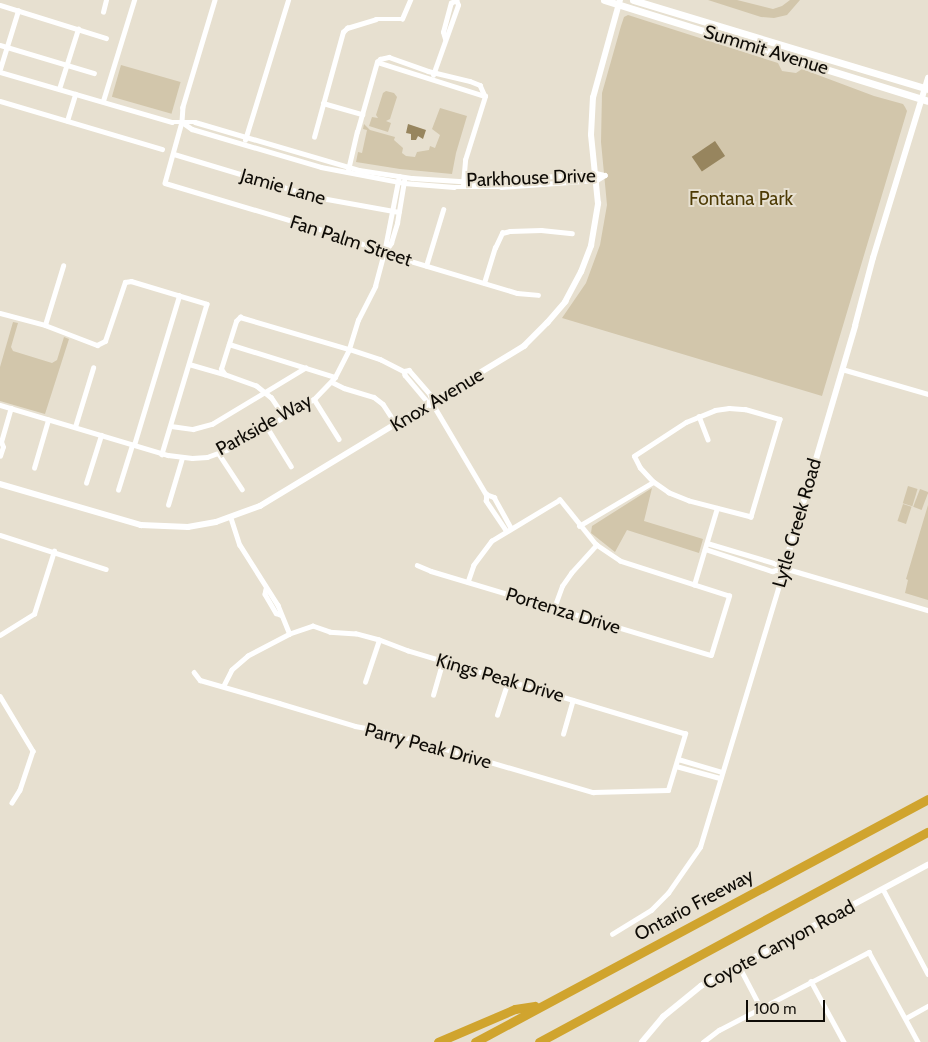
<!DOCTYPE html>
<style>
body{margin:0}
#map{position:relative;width:928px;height:1042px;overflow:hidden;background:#e7e0d0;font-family:Cabin,sans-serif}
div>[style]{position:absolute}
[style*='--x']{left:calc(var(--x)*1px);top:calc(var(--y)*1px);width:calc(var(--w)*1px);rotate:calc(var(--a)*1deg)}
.green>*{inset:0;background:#d2c6ab;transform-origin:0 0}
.water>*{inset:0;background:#97855e;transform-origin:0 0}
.minor>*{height:4.5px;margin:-2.25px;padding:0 2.25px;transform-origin:2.25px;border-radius:2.25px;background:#fff}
.tertiary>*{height:5.5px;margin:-2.75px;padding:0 2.75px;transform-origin:2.75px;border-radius:2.75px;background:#fff}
.secondary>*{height:7px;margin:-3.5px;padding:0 3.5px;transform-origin:3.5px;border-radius:3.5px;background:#fff}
.motorway>*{height:9px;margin:-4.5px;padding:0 4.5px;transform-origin:4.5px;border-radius:4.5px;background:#d0a42e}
span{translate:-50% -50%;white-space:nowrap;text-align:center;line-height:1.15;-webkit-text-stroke:4px #e7e0d0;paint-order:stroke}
.street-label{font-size:19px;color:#0e0b06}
.park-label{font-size:19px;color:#4d3a04}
.scale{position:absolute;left:746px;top:1000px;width:79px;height:22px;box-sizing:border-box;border:2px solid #0e0b06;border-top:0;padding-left:6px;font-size:15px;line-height:18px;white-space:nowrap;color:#0e0b06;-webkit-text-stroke:4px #e7e0d0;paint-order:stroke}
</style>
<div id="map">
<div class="green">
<i style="clip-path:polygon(708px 0,737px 0,773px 9px,782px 6px,790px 0,800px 0,787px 15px,774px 18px,761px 17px)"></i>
<i style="clip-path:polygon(628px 15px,778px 63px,782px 71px,796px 73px,802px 69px,874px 96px,903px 104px,905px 107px,907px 111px,822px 396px,562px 318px,586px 283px,600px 245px,607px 205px,601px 142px,602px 93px,621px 26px,624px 17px)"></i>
<i style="left:121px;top:65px;width:62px;height:33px;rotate:16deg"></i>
<i style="clip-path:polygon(386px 91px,394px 93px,397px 97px,390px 119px,386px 121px,391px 123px,388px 132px,369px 126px,372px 117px,378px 118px,376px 115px,383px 93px)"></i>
<i style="clip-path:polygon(440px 108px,467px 116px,456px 153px,452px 174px,400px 169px,356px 162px,358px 152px,362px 153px,367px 130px,363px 129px,364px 124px,370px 130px,395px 137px,394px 140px,403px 148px,402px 153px,406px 156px,415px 157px,417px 152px,429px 150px,430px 146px,435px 148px,440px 135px,432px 129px)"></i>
<i style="clip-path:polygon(13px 322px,18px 323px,11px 347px,13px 351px,52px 363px,57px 360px,64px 337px,69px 339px,45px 414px,0 401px,0 367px)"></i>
<i style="left:908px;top:486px;width:10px;height:18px;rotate:17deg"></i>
<i style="clip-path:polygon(652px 488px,644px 521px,703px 539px,699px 553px,627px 530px,615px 552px,591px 533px,592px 526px)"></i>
<i style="left:920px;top:489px;width:9px;height:19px;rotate:21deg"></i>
<i style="left:903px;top:504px;width:9px;height:18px;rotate:18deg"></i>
<i style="clip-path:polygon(928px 505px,928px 600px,905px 593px,908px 580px,906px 579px)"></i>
</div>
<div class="water">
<i style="clip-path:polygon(408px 124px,426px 130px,423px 139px,418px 136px,416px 140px,411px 140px,411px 134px,406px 133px)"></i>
<i style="left:715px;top:141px;width:18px;height:28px;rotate:56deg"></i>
</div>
<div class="minor">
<i style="--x:215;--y:0;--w:112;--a:106.7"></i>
<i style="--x:183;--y:107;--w:15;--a:94"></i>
<i style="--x:182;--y:122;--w:63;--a:105.6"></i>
<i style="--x:165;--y:183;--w:189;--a:16.6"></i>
<i style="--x:346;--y:237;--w:41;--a:22.8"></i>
<i style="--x:384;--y:253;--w:139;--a:16.7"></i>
<i style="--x:517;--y:293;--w:21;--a:5"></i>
<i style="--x:0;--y:5;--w:111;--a:17.3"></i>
<i style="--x:103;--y:12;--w:12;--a:-76"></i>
<i style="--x:445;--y:39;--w:7;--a:-106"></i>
<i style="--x:443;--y:32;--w:30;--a:-75"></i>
<i style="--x:451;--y:3;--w:6;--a:-31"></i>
<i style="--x:0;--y:45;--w:98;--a:16.6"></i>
<i style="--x:377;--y:62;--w:4;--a:-45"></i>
<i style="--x:380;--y:59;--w:9;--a:-13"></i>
<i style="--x:389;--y:57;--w:41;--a:19.7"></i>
<i style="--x:428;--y:71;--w:43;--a:13.4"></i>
<i style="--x:470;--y:81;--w:11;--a:22"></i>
<i style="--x:480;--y:85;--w:12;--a:66"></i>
<i style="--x:377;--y:62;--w:113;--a:17.5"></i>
<i style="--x:0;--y:69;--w:61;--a:-72.8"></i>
<i style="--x:0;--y:72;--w:179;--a:16.2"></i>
<i style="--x:172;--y:122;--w:23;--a:0"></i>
<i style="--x:195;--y:122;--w:171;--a:16.3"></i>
<i style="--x:359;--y:170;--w:54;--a:8.6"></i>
<i style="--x:412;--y:178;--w:62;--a:3.7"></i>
<i style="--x:474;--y:182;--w:122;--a:-4.2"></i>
<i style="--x:596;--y:173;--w:9;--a:13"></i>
<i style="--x:433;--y:75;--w:74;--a:-70.3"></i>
<i style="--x:458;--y:5;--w:5;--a:-112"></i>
<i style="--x:59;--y:89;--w:63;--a:-72.4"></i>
<i style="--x:0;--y:101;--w:169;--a:16.5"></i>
<i style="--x:103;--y:101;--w:106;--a:-72.9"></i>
<i style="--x:323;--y:103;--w:41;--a:15.8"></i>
<i style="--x:67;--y:121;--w:28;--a:-73"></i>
<i style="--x:182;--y:122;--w:12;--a:35"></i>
<i style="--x:192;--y:129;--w:134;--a:16.4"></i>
<i style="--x:321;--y:167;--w:85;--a:10.9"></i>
<i style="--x:404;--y:183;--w:50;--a:4.6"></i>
<i style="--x:454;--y:187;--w:47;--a:0"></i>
<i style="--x:501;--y:187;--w:96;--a:-4.2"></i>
<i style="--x:597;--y:180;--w:9;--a:-32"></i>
<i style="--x:314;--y:137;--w:109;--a:-74.6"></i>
<i style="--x:343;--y:32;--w:6;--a:-45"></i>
<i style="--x:347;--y:28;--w:30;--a:-17"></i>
<i style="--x:376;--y:19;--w:26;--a:0"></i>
<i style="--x:402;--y:19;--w:21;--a:-67"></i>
<i style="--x:245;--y:140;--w:146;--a:-72.9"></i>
<i style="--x:174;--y:154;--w:148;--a:16.8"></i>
<i style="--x:316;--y:197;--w:84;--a:10.2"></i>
<i style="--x:348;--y:170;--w:39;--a:-77"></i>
<i style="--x:357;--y:132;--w:73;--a:-74.1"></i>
<i style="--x:463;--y:184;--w:24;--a:-85"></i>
<i style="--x:465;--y:160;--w:67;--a:-72.6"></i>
<i style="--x:385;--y:252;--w:11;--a:-56"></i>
<i style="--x:391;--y:243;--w:21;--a:-73"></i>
<i style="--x:397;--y:223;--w:43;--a:-80.5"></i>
<i style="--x:426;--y:266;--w:59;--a:-73.1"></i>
<i style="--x:484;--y:283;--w:37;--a:-73"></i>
<i style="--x:495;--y:248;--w:17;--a:-65"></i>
<i style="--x:502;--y:233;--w:8;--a:-14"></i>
<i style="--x:510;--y:231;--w:31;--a:-2"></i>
<i style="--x:541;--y:230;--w:31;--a:6"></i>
<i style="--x:0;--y:313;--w:47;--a:14.9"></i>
<i style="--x:45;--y:325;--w:56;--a:21"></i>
<i style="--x:97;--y:345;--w:9;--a:-27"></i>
<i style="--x:105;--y:341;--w:62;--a:-71.3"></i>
<i style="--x:125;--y:282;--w:6;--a:-9"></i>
<i style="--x:131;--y:281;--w:79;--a:16.8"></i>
<i style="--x:207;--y:304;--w:157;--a:106.7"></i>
<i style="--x:45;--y:325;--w:62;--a:-73"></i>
<i style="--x:229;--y:344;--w:111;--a:17.3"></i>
<i style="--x:189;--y:364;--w:36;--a:16"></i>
<i style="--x:842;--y:369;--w:90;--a:16.2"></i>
<i style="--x:404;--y:371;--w:4;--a:76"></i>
<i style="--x:405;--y:375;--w:39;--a:50"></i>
<i style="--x:332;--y:382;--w:13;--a:27"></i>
<i style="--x:344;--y:388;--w:31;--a:17"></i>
<i style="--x:374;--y:397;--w:11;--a:38"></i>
<i style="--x:383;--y:404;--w:24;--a:57"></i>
<i style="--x:314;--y:399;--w:47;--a:58"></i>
<i style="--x:0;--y:405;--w:175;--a:16.6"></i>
<i style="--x:168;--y:455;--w:24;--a:7"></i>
<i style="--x:192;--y:458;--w:15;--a:-4"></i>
<i style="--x:207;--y:457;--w:27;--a:-20"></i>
<i style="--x:232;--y:448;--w:96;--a:-30.9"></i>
<i style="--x:314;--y:399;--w:30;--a:-46"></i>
<i style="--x:335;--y:377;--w:31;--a:-63"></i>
<i style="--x:349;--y:349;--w:30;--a:-73"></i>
<i style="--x:358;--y:320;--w:38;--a:-63"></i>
<i style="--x:375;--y:286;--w:34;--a:-75"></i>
<i style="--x:384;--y:253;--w:78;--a:-79"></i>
<i style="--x:729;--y:408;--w:16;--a:4"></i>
<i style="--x:745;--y:409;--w:36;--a:16"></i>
<i style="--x:780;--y:419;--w:102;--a:106.5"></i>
<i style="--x:751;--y:517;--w:64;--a:-165.5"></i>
<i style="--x:689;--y:501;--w:22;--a:-158"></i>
<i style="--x:669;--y:493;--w:19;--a:-145"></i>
<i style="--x:653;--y:482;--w:19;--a:-133"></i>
<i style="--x:640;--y:468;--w:13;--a:-117"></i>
<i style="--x:634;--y:456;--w:62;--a:-33.2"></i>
<i style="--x:686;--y:422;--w:31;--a:-22"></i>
<i style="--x:715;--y:410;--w:14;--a:-8"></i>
<i style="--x:699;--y:416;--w:25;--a:69"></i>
<i style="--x:284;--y:417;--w:23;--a:-124"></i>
<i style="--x:271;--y:398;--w:19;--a:-141"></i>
<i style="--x:256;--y:386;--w:33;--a:-160"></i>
<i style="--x:225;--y:375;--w:7;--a:-124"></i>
<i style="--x:221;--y:369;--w:50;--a:-72.6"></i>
<i style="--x:236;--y:321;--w:6;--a:-45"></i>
<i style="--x:240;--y:317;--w:114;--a:16.4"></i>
<i style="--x:349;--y:349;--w:33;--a:18"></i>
<i style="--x:380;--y:359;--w:27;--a:27"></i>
<i style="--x:404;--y:371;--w:5;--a:-11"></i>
<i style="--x:409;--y:370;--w:32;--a:49"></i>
<i style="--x:430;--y:394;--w:13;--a:72"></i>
<i style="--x:434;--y:406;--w:102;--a:59.4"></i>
<i style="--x:171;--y:426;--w:22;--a:8"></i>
<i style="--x:193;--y:429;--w:20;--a:-15"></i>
<i style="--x:212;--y:424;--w:109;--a:-31.1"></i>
<i style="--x:75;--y:427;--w:62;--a:-73"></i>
<i style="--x:267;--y:427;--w:46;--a:58.4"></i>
<i style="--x:134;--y:445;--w:156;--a:-73.2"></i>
<i style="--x:219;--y:454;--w:42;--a:56.7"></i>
<i style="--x:0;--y:456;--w:9;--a:-72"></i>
<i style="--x:3;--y:447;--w:5;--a:-112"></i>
<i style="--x:1;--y:442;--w:35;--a:-74"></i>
<i style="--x:34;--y:468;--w:50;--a:-73.7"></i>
<i style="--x:86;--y:483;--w:50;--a:-72.6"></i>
<i style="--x:118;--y:490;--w:47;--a:-72.7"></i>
<i style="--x:168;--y:505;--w:49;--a:-73.4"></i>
<i style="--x:231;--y:518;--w:28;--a:72"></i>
<i style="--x:240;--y:545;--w:71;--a:57.7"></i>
<i style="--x:278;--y:605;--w:31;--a:68"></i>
<i style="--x:579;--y:526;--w:86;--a:-30.7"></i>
<i style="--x:506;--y:531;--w:36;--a:-124"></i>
<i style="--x:486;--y:501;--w:7;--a:-90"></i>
<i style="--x:486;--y:494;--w:9;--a:21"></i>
<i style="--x:494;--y:497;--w:35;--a:61"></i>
<i style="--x:0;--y:535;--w:111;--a:17.8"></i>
<i style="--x:707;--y:543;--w:70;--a:16.6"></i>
<i style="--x:774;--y:563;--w:11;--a:27"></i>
<i style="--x:784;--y:568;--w:150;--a:16.3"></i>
<i style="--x:705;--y:549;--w:71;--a:18.2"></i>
<i style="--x:772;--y:571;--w:12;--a:-14"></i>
<i style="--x:417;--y:565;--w:15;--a:23"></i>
<i style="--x:431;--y:571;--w:292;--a:16.7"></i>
<i style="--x:711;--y:655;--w:62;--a:-73"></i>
<i style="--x:729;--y:596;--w:114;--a:-162.2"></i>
<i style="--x:620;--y:561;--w:29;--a:-146"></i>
<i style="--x:596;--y:545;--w:58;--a:-128.7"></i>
<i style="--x:560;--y:500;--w:79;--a:148.9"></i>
<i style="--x:492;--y:541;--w:30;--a:127"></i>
<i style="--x:474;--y:565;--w:18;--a:109"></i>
<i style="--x:694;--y:585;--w:80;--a:-73.4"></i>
<i style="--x:266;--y:589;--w:5;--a:101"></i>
<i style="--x:265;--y:594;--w:22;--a:60"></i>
<i style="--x:276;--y:613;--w:5;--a:22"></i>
<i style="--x:554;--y:608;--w:23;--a:-70"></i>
<i style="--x:562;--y:586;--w:16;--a:-55"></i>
<i style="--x:571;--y:573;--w:38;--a:-48"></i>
<i style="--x:0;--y:635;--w:40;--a:-32"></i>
<i style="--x:34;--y:614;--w:66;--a:-72.4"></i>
<i style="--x:194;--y:672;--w:10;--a:53"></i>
<i style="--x:200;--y:680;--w:82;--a:16.2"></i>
<i style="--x:279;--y:703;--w:79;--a:16.8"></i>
<i style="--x:355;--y:726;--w:29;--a:10"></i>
<i style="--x:384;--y:731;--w:218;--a:16.3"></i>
<i style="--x:593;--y:792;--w:75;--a:-1.5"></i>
<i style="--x:668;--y:790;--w:59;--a:-73.1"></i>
<i style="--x:685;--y:734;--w:289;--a:-163.3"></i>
<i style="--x:408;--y:651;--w:31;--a:-159"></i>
<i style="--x:379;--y:640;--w:24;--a:-165"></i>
<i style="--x:356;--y:634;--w:26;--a:-176"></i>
<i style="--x:330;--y:632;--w:18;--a:-161"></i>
<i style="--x:313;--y:626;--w:24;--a:161"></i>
<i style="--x:290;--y:634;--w:47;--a:152.4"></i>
<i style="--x:248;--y:656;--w:21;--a:139"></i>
<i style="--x:232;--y:670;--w:18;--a:117"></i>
<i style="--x:365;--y:682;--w:44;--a:-71.6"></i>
<i style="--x:433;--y:695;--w:35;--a:-74"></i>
<i style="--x:0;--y:696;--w:64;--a:59"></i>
<i style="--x:33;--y:751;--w:41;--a:108.4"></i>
<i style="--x:20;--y:790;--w:15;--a:122"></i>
<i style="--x:497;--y:715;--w:36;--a:-72"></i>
<i style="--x:563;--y:734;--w:35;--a:-74"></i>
<i style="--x:678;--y:759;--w:46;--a:16.5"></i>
<i style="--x:676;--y:766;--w:46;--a:15.3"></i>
<i style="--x:883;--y:889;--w:96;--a:62.1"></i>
<i style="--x:612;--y:934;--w:46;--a:-31.6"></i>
<i style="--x:651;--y:910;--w:24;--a:-45"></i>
<i style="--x:668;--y:893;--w:56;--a:-55.2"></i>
<i style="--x:700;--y:847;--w:291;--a:-73.2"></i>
<i style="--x:738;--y:964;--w:50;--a:62.4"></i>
<i style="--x:811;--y:981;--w:69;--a:61.6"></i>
<i style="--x:906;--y:1018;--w:25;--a:-29"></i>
<i style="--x:703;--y:1042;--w:20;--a:-37"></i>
<i style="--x:719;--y:1030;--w:169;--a:-27.5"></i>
<i style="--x:869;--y:952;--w:102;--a:61.4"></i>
</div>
<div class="tertiary">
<i style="--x:0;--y:484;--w:147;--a:16.2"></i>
<i style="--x:141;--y:525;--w:47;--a:2.4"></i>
<i style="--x:188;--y:527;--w:28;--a:-10"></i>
<i style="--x:216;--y:522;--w:47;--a:-20"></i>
<i style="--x:260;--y:506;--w:309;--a:-31.2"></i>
<i style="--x:524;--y:346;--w:33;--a:-45"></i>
<i style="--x:547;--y:323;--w:28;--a:-49"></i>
<i style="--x:565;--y:302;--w:34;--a:-62"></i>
<i style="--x:581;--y:272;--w:28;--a:-69"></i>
<i style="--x:591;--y:246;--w:43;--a:-80.5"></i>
<i style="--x:598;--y:204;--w:69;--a:-95.8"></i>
<i style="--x:591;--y:135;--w:37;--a:-87"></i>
<i style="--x:593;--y:98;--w:102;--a:-74.6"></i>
<i style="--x:784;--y:568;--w:252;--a:-73.6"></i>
<i style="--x:855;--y:326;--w:70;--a:-75.2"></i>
<i style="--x:873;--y:258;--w:188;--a:-73"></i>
<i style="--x:642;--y:1042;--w:33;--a:-50"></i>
<i style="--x:663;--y:1017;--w:49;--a:-39.2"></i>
<i style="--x:701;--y:986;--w:257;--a:-28.1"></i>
</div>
<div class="secondary">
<i style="--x:604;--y:0;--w:339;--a:17.3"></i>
<i style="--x:633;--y:0;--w:308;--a:16.8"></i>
</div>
<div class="motorway">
<i style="--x:438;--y:1042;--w:84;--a:-23.2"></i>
<i style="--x:515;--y:1009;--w:20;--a:-9"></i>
<i style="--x:475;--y:1042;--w:514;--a:-28.21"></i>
<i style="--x:539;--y:1042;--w:442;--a:-28.4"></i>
</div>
<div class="street-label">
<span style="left:766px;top:50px;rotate:17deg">Summit Avenue</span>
<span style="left:531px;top:178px;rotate:-2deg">Parkhouse Drive</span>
<span style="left:283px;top:187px;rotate:16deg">Jamie Lane</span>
<span style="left:351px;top:241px;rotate:18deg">Fan Palm Street</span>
<span style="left:437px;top:400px;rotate:-31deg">Knox Avenue</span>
<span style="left:264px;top:425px;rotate:-29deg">Parkside Way</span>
<span style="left:797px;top:523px;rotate:-74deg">Lytle Creek Road</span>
<span style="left:563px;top:611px;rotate:17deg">Portenza Drive</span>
<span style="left:500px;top:678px;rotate:16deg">Kings Peak Drive</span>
<span style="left:428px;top:746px;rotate:15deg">Parry Peak Drive</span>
<span style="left:694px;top:905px;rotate:-28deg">Ontario Freeway</span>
<span style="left:779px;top:945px;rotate:-28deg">Coyote Canyon Road</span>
</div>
<div class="park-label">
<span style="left:741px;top:199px">Fontana Park</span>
</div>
<div class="scale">100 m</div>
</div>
